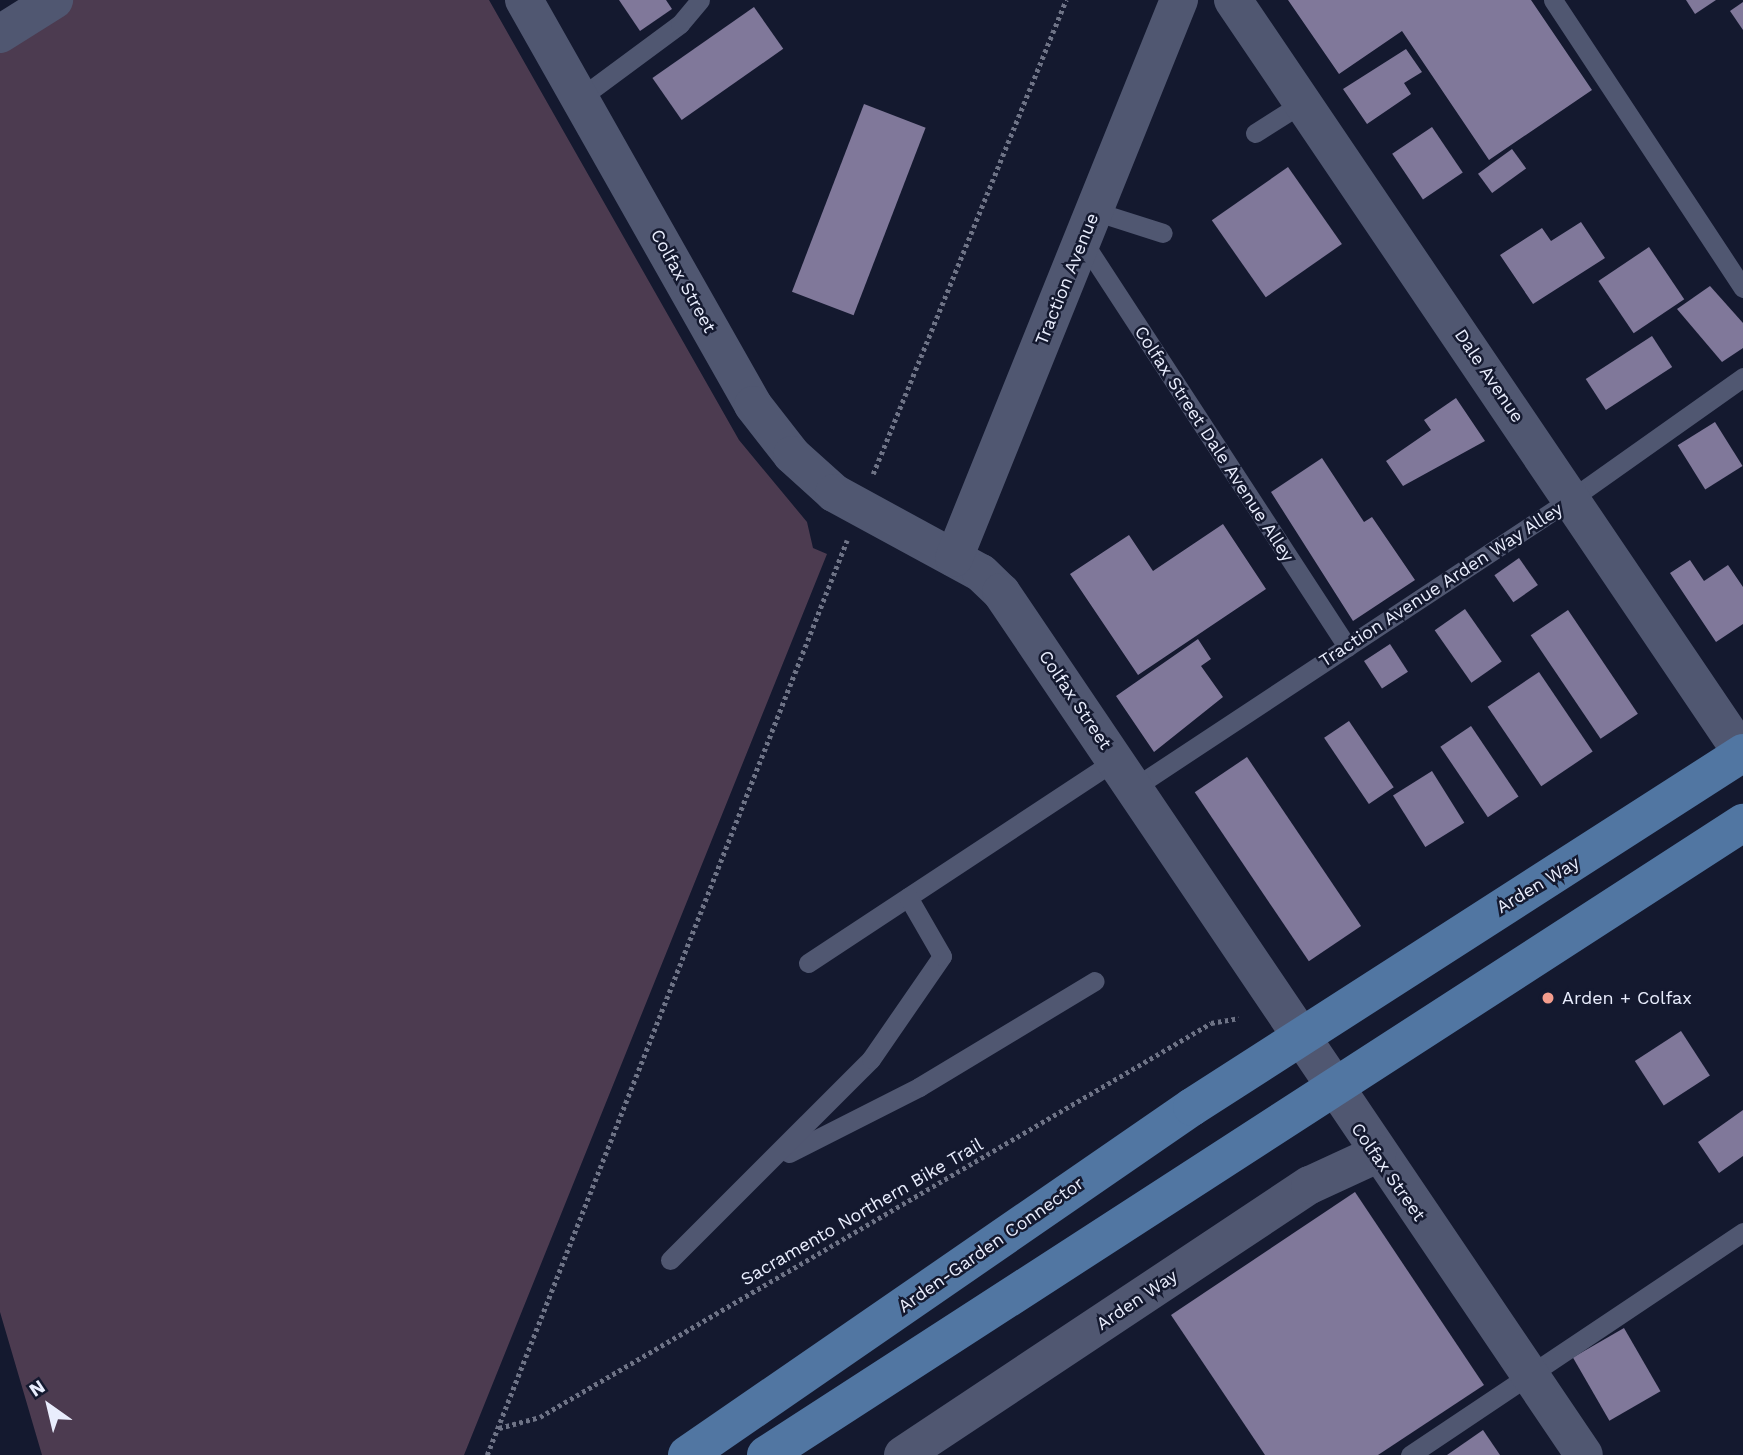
<!DOCTYPE html>
<style>
body{margin:0}
#map{position:relative;width:1743px;height:1455px;overflow:hidden;background:#14192f;font-family:"Work Sans",sans-serif}
div>[style]{position:absolute}
[style*='--x']{left:calc(var(--x)*1px);top:calc(var(--y)*1px);width:calc(var(--w)*1px);rotate:calc(var(--a)*1deg)}
.green>*{inset:0;background:#4c3b50}
.building>*{inset:0;background:#80789a;transform-origin:0 0}
.path>*{height:4.5px;margin-top:-2.25px;transform-origin:0;background:repeating-linear-gradient(90deg,#6e7386 0 3.5px,transparent 0 7px)}
.service>*{height:19px;margin:-9.5px;padding:0 9.5px;transform-origin:9.5px;border-radius:9.5px;background:#505771}
.minor>*{height:38px;margin:-19px;padding:0 19px;transform-origin:19px;border-radius:19px;background:#505771}
.primary>*{height:38px;margin:-19px;padding:0 19px;transform-origin:19px;border-radius:19px;background:#5176a2}
.dots>*{width:19px;height:19px;translate:-50% -50%;box-sizing:border-box;border:4px solid #14192f;border-radius:50%}
span{translate:-50% -50%;white-space:nowrap;text-align:center;line-height:1.15;-webkit-text-stroke:5px #14192f;paint-order:stroke}
.street-label{font-size:18px;color:#e9edfd}
.poi-label{font-size:18px;color:#e9edfd}
.left{translate:0 -50%;text-align:left}
.north{position:absolute;left:14px;top:1371px;width:70px;height:70px;-webkit-text-stroke:5px #14192f;paint-order:stroke;rotate:326deg;font-size:19px;font-weight:700;line-height:28px;text-align:center;color:#e9edfd}
.north::after{content:'';display:block;margin:auto;width:24px;height:32px;background:#e9edfd;clip-path:polygon(50% 0,100% 100%,50% 72%,0 100%)}
</style>
<div id="map">
<div class="green">
<i style="clip-path:polygon(65px 0,489px 0,739px 440px,807px 522px,813px 548px,827px 554px,464px 1455px,42px 1455px,0 1312px,0 41px)"></i>
</div>
<div class="building">
<i style="clip-path:polygon(619px 0,666px 0,672px 9px,640px 31px)"></i>
<i style="clip-path:polygon(1288px 0,1531px 0,1592px 90px,1489px 160px,1402px 31px,1339px 74px)"></i>
<i style="clip-path:polygon(1686px 0,1716px 0,1695px 14px)"></i>
<i style="clip-path:polygon(1743px 2px,1743px 30px,1730px 11px)"></i>
<i style="left:754px;top:7px;width:51px;height:124px;rotate:55deg"></i>
<i style="clip-path:polygon(1406px 49px,1422px 72px,1404px 83px,1411px 94px,1367px 124px,1343px 89px)"></i>
<i style="left:864px;top:104px;width:66px;height:201px;rotate:21deg"></i>
<i style="left:1432px;top:127px;width:55px;height:48px;rotate:56deg"></i>
<i style="left:1512px;top:149px;width:24px;height:42px;rotate:54deg"></i>
<i style="left:1288px;top:167px;width:94px;height:93px;rotate:55deg"></i>
<i style="clip-path:polygon(1581px 222px,1605px 258px,1533px 304px,1500px 255px,1542px 228px,1551px 241px)"></i>
<i style="left:1649px;top:247px;width:63px;height:61px;rotate:56deg"></i>
<i style="clip-path:polygon(1710px 286px,1743px 323px,1743px 348px,1722px 362px,1677px 309px)"></i>
<i style="left:1652px;top:336px;width:37px;height:79px;rotate:57deg"></i>
<i style="clip-path:polygon(1456px 398px,1485px 441px,1403px 486px,1386px 461px,1431px 430px,1424px 420px)"></i>
<i style="left:1715px;top:422px;width:52px;height:44px;rotate:58deg"></i>
<i style="clip-path:polygon(1322px 458px,1364px 522px,1372px 517px,1415px 580px,1353px 621px,1271px 492px)"></i>
<i style="clip-path:polygon(1223px 524px,1266px 589px,1138px 675px,1070px 574px,1129px 535px,1153px 571px)"></i>
<i style="left:1519px;top:558px;width:33px;height:30px;rotate:55deg"></i>
<i style="clip-path:polygon(1690px 560px,1704px 581px,1728px 565px,1743px 587px,1743px 624px,1716px 642px,1670px 573px)"></i>
<i style="left:1465px;top:609px;width:64px;height:37px;rotate:55deg"></i>
<i style="left:1568px;top:610px;width:125px;height:45px;rotate:56deg"></i>
<i style="clip-path:polygon(1198px 639px,1211px 659px,1201px 666px,1223px 697px,1154px 752px,1116px 696px)"></i>
<i style="left:1390px;top:644px;width:33px;height:31px;rotate:57deg"></i>
<i style="left:1539px;top:672px;width:96px;height:62px;rotate:56deg"></i>
<i style="left:1349px;top:721px;width:80px;height:30px;rotate:56deg"></i>
<i style="left:1471px;top:726px;width:85px;height:37px;rotate:56deg"></i>
<i style="left:1247px;top:757px;width:204px;height:63px;rotate:56deg"></i>
<i style="left:1432px;top:771px;width:61px;height:46px;rotate:58deg"></i>
<i style="left:1681px;top:1031px;width:53px;height:55px;rotate:57deg"></i>
<i style="clip-path:polygon(1743px 1110px,1743px 1156px,1719px 1173px,1698px 1142px)"></i>
<i style="clip-path:polygon(1355px 1192px,1484px 1385px,1378px 1455px,1265px 1455px,1171px 1315px)"></i>
<i style="left:1624px;top:1328px;width:73px;height:59px;rotate:60deg"></i>
<i style="clip-path:polygon(1483px 1430px,1500px 1455px,1447px 1455px)"></i>
</div>
<div class="path">
<i style="--x:873;--y:474;--w:512;--a:-67.85"></i>
<i style="--x:499;--y:1428;--w:42;--a:-15"></i>
<i style="--x:540;--y:1417;--w:778;--a:-30.42"></i>
<i style="--x:1211;--y:1023;--w:28;--a:-10"></i>
<i style="--x:487;--y:1455;--w:983;--a:-68.52"></i>
</div>
<div class="service">
<i style="--x:1553;--y:0;--w:345;--a:56.6"></i>
<i style="--x:580;--y:98;--w:124;--a:-36.5"></i>
<i style="--x:680;--y:24;--w:31;--a:-50"></i>
<i style="--x:1255;--y:133;--w:58;--a:-32.3"></i>
<i style="--x:1094;--y:211;--w:72;--a:17.7"></i>
<i style="--x:1082;--y:240;--w:486;--a:56.9"></i>
<i style="--x:1135;--y:787;--w:523;--a:-33.45"></i>
<i style="--x:1571;--y:499;--w:211;--a:-35.3"></i>
<i style="--x:808;--y:963;--w:369;--a:-33.4"></i>
<i style="--x:789;--y:1153;--w:146;--a:-26.9"></i>
<i style="--x:919;--y:1087;--w:205;--a:-31.1"></i>
<i style="--x:670;--y:1260;--w:284;--a:-45"></i>
<i style="--x:871;--y:1059;--w:125;--a:-55.4"></i>
<i style="--x:942;--y:956;--w:68;--a:-120"></i>
<i style="--x:1410;--y:1455;--w:401;--a:-33.8"></i>
</div>
<div class="minor">
<i style="--x:524;--y:0;--w:465;--a:60.5"></i>
<i style="--x:753;--y:405;--w:63;--a:52"></i>
<i style="--x:792;--y:455;--w:57;--a:42.1"></i>
<i style="--x:834;--y:493;--w:167;--a:28.6"></i>
<i style="--x:981;--y:573;--w:28;--a:44"></i>
<i style="--x:1001;--y:592;--w:1041;--a:55.96"></i>
<i style="--x:1233;--y:0;--w:909;--a:55.94"></i>
<i style="--x:0;--y:34;--w:64;--a:-32.2"></i>
<i style="--x:954;--y:558;--w:602;--a:-68.04"></i>
<i style="--x:903;--y:1455;--w:488;--a:-33.6"></i>
<i style="--x:1310;--y:1185;--w:74;--a:-24.8"></i>
</div>
<div class="primary">
<i style="--x:687;--y:1455;--w:613;--a:-34.57"></i>
<i style="--x:1192;--y:1107;--w:655;--a:-32.72"></i>
<i style="--x:766;--y:1455;--w:1164;--a:-32.9"></i>
</div>
<div class="dots">
<i style="left:1548px;top:998px;background:#f49d8d"></i>
</div>
<div class="street-label">
<span style="left:1067px;top:279px;rotate:-68deg">Traction Avenue</span>
<span style="left:683px;top:281px;rotate:61deg">Colfax Street</span>
<span style="left:1489px;top:376px;rotate:56deg">Dale Avenue</span>
<span style="left:1214px;top:444px;rotate:57deg">Colfax Street Dale Avenue Alley</span>
<span style="left:1441px;top:585px;rotate:-33deg">Traction Avenue Arden Way Alley</span>
<span style="left:1075px;top:700px;rotate:56deg">Colfax Street</span>
<span style="left:1538px;top:885px;rotate:-31deg">Arden Way</span>
<span style="left:1388px;top:1172px;rotate:55deg">Colfax Street</span>
<span style="left:862px;top:1212px;rotate:-30deg">Sacramento Northern Bike Trail</span>
<span style="left:991px;top:1245px;rotate:-35deg">Arden-Garden Connector</span>
<span style="left:1137px;top:1300px;rotate:-34deg">Arden Way</span>
</div>
<div class="poi-label">
<span class="left" style="left:1562px;top:998px">Arden + Colfax</span>
</div>
<div class="north">N</div>
</div>
